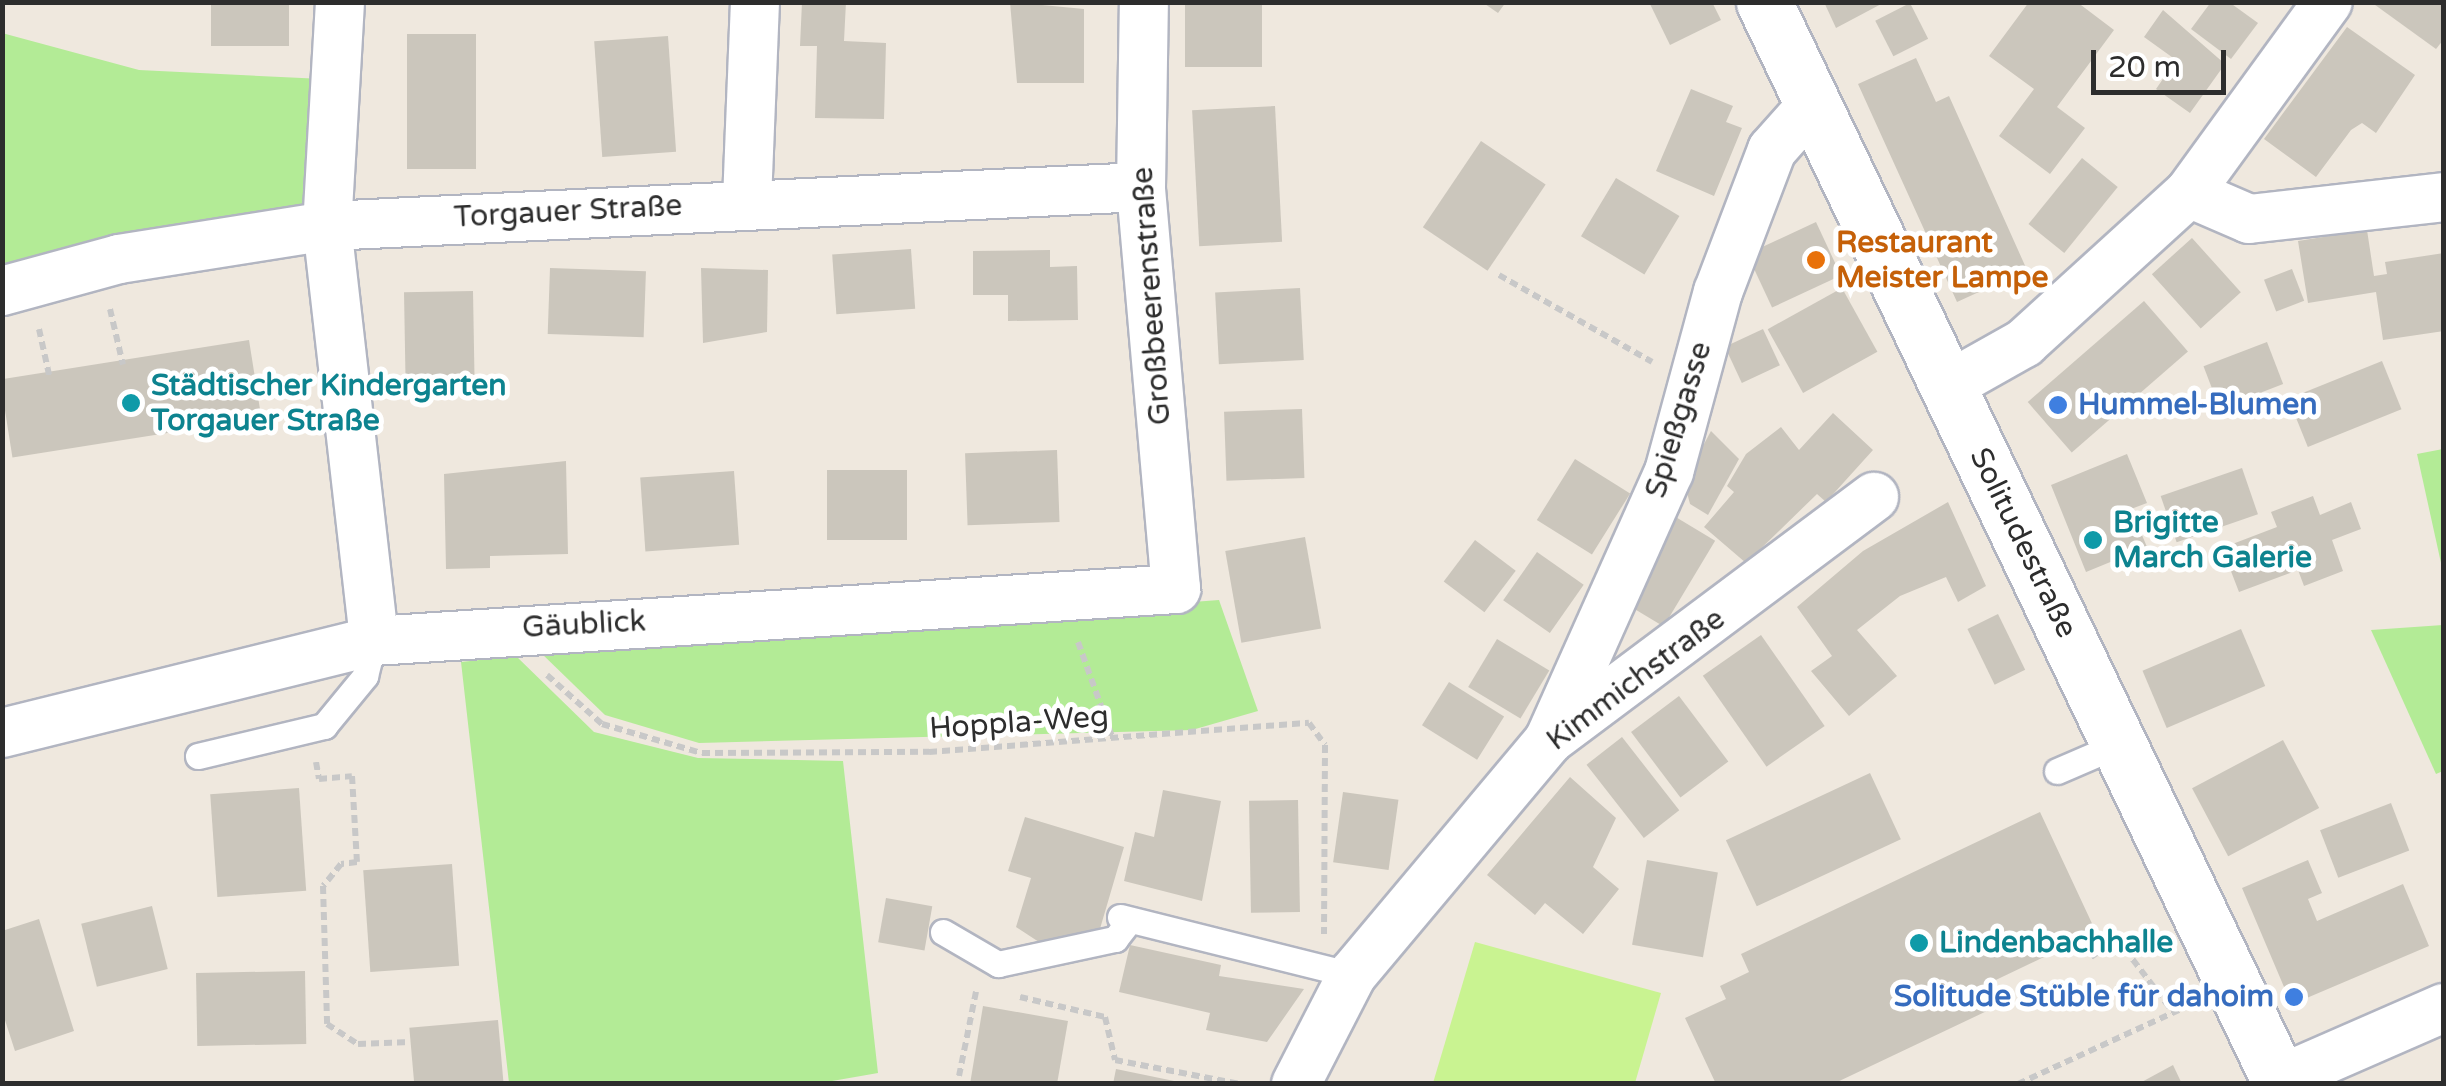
<!DOCTYPE html>
<meta charset="utf-8">
<style>
body{margin:0}
#map{position:relative;width:2446px;height:1086px;overflow:hidden;background:#efe8de;font-family:"Varela Round",sans-serif}
div>[style]{position:absolute}
[style*='--x']{left:calc(var(--x)*1px);top:calc(var(--y)*1px);width:calc(var(--w)*1px);rotate:calc(var(--a)*1deg)}
.green>*{inset:0;background:#b3eb96}
.pitch>*{inset:0;background:#c9f391}
.building>*{inset:0;background:#cbc6bc;transform-origin:0 0}
.path>*{height:6px;margin-top:-3px;transform-origin:0;background:repeating-linear-gradient(90deg,#c8c8c8 0 8px,transparent 0 13px)}
.roads{filter:drop-shadow(2px 0 #b2b5c1) drop-shadow(-2px 0 #b2b5c1) drop-shadow(0 2px #b2b5c1) drop-shadow(0 -2px #b2b5c1)}
.lane>*{height:25px;margin:-12.5px;padding:0 12.5px;transform-origin:12.5px;border-radius:12.5px;background:#fff}
.street>*{height:48px;margin:-24px;padding:0 24px;transform-origin:24px;border-radius:24px;background:#fff}
.secondary>*{height:55px;margin:-27.5px;padding:0 27.5px;transform-origin:27.5px;border-radius:27.5px;background:#fff}
.dots>*{width:28px;height:28px;translate:-50% -50%;box-sizing:border-box;border:5px solid #fff;border-radius:50%}
span{translate:-50% -50%;white-space:nowrap;text-align:center;line-height:1.15;-webkit-text-stroke:10px #fff;paint-order:stroke}
.street-label{font-size:30px;color:#2d2d2d}
.food-label{font-size:30px;color:#c56008;font-weight:700}
.left{translate:0 -50%;text-align:left}
.culture-label{font-size:30px;color:#0d838f;font-weight:700}
.shop-label{font-size:30px;color:#366cbe;font-weight:700}
.right{translate:-100% -50%;text-align:right}
.frame{position:absolute;inset:0;border:5px solid #2d2d2d;pointer-events:none}
.scale{position:absolute;left:2091px;top:50px;width:135px;height:45px;box-sizing:border-box;border:5px solid #2d2d2d;border-top:0;padding-left:12px;font-size:30px;line-height:35px;white-space:nowrap;color:#2d2d2d;-webkit-text-stroke:8px #fff;paint-order:stroke}
</style>
<div id="map">
<div class="green">
<i style="clip-path:polygon(2px 33px,139px 70px,323px 79px,315px 207px,3px 278px)"></i>
<i style="clip-path:polygon(2443px 449px,2444px 449px,2443px 572px,2417px 454px)"></i>
<i style="clip-path:polygon(1219px 600px,1258px 711px,1192px 730px,699px 743px,605px 715px,540px 652px)"></i>
<i style="clip-path:polygon(2443px 625px,2443px 771px,2436px 774px,2371px 630px)"></i>
<i style="clip-path:polygon(516px 656px,594px 732px,698px 758px,843px 761px,878px 1073px,815px 1084px,509px 1083px,461px 662px)"></i>
</div>
<div class="pitch">
<i style="clip-path:polygon(1475px 942px,1661px 993px,1635px 1083px,1433px 1083px)"></i>
</div>
<div class="building">
<i style="left:211px;top:2px;width:78px;height:44px"></i>
<i style="clip-path:polygon(802px 2px,846px 2px,844px 41px,886px 43px,884px 119px,815px 118px,817px 46px,800px 46px)"></i>
<i style="clip-path:polygon(1010px 2px,1084px 9px,1084px 83px,1017px 83px)"></i>
<i style="left:1185px;top:2px;width:77px;height:65px"></i>
<i style="clip-path:polygon(1482px 2px,1506px 2px,1498px 13px)"></i>
<i style="clip-path:polygon(1649px 2px,1712px 2px,1721px 20px,1670px 45px)"></i>
<i style="clip-path:polygon(1824px 2px,1885px 2px,1836px 28px)"></i>
<i style="clip-path:polygon(2029px 2px,2077px 2px,2114px 30px,2057px 107px,2085px 128px,2050px 174px,1999px 136px,2034px 89px,1989px 56px)"></i>
<i style="clip-path:polygon(2211px 2px,2229px 2px,2258px 23px,2231px 59px,2191px 29px)"></i>
<i style="clip-path:polygon(2371px 2px,2444px 2px,2444px 39px,2436px 49px)"></i>
<i style="left:1910px;top:3px;width:40px;height:39px;rotate:63deg"></i>
<i style="clip-path:polygon(2163px 10px,2225px 64px,2190px 113px,2156px 89px,2176px 60px,2144px 37px)"></i>
<i style="clip-path:polygon(2347px 27px,2415px 75px,2376px 133px,2362px 123px,2351px 130px,2316px 177px,2264px 139px)"></i>
<i style="left:476px;top:34px;width:135px;height:69px;rotate:90deg"></i>
<i style="left:668px;top:36px;width:116px;height:74px;rotate:86deg"></i>
<i style="clip-path:polygon(1916px 58px,1936px 102px,1949px 96px,2027px 270px,1957px 302px,1858px 84px)"></i>
<i style="clip-path:polygon(1691px 89px,1733px 106px,1726px 122px,1742px 128px,1714px 196px,1656px 171px)"></i>
<i style="left:1275px;top:106px;width:136px;height:83px;rotate:87deg"></i>
<i style="left:1481px;top:141px;width:78px;height:104px;rotate:34deg"></i>
<i style="left:2082px;top:158px;width:46px;height:85px;rotate:39deg"></i>
<i style="left:1616px;top:178px;width:74px;height:68px;rotate:31deg"></i>
<i style="left:1816px;top:222px;width:59px;height:76px;rotate:65deg"></i>
<i style="clip-path:polygon(2367px 230px,2374px 276px,2387px 274px,2385px 262px,2444px 253px,2444px 331px,2383px 340px,2376px 292px,2308px 303px,2298px 241px)"></i>
<i style="left:2192px;top:238px;width:73px;height:54px;rotate:48deg"></i>
<i style="left:911px;top:249px;width:60px;height:79px;rotate:86deg"></i>
<i style="clip-path:polygon(1050px 250px,1050px 267px,1077px 266px,1078px 320px,1008px 321px,1008px 295px,973px 295px,973px 251px)"></i>
<i style="left:550px;top:268px;width:96px;height:66px;rotate:2deg"></i>
<i style="clip-path:polygon(701px 268px,768px 270px,767px 332px,703px 343px)"></i>
<i style="left:2292px;top:269px;width:34px;height:30px;rotate:69deg"></i>
<i style="left:1300px;top:288px;width:72px;height:85px;rotate:87deg"></i>
<i style="left:1842px;top:288px;width:73px;height:85px;rotate:61deg"></i>
<i style="left:473px;top:291px;width:87px;height:69px;rotate:89deg"></i>
<i style="left:2144px;top:301px;width:67px;height:154px;rotate:49deg"></i>
<i style="left:1763px;top:329px;width:40px;height:42px;rotate:65deg"></i>
<i style="left:249px;top:340px;width:79px;height:252px;rotate:81deg"></i>
<i style="left:2267px;top:342px;width:45px;height:68px;rotate:69deg"></i>
<i style="left:2382px;top:361px;width:52px;height:101px;rotate:68deg"></i>
<i style="left:1302px;top:409px;width:69px;height:78px;rotate:88deg"></i>
<i style="clip-path:polygon(1833px 413px,1873px 450px,1826px 502px,1817px 494px,1746px 563px,1704px 527px,1734px 492px,1727px 486px,1746px 454px,1781px 427px,1799px 450px)"></i>
<i style="clip-path:polygon(1711px 431px,1739px 459px,1708px 515px,1690px 504px,1684px 481px)"></i>
<i style="left:1057px;top:450px;width:72px;height:92px;rotate:88deg"></i>
<i style="clip-path:polygon(2127px 454px,2147px 503px,2131px 509px,2147px 547px,2086px 572px,2051px 485px)"></i>
<i style="left:1575px;top:459px;width:65px;height:72px;rotate:32deg"></i>
<i style="clip-path:polygon(566px 461px,568px 554px,490px 556px,490px 568px,446px 569px,444px 474px)"></i>
<i style="left:2242px;top:468px;width:49px;height:86px;rotate:71deg"></i>
<i style="left:827px;top:470px;width:80px;height:70px"></i>
<i style="left:734px;top:471px;width:74px;height:94px;rotate:86deg"></i>
<i style="clip-path:polygon(2313px 496px,2320px 515px,2351px 502px,2361px 529px,2332px 540px,2343px 571px,2304px 586px,2298px 570px,2239px 592px,2222px 548px,2277px 527px,2271px 512px)"></i>
<i style="clip-path:polygon(1948px 502px,1986px 586px,1958px 602px,1946px 577px,1900px 596px,1857px 630px,1897px 676px,1849px 716px,1811px 671px,1832px 656px,1797px 607px,1863px 551px)"></i>
<i style="left:1674px;top:516px;width:48px;height:100px;rotate:31deg"></i>
<i style="left:1305px;top:537px;width:93px;height:81px;rotate:80deg"></i>
<i style="left:1475px;top:540px;width:51px;height:52px;rotate:37deg"></i>
<i style="left:1537px;top:552px;width:57px;height:59px;rotate:35deg"></i>
<i style="left:1998px;top:614px;width:62px;height:34px;rotate:64deg"></i>
<i style="left:2241px;top:629px;width:62px;height:107px;rotate:67deg"></i>
<i style="left:1761px;top:635px;width:111px;height:71px;rotate:55deg"></i>
<i style="left:1497px;top:639px;width:61px;height:56px;rotate:31deg"></i>
<i style="left:1449px;top:682px;width:65px;height:51px;rotate:32deg"></i>
<i style="left:1679px;top:696px;width:82px;height:60px;rotate:53deg"></i>
<i style="left:1622px;top:737px;width:93px;height:45px;rotate:52deg"></i>
<i style="left:2283px;top:740px;width:77px;height:103px;rotate:62deg"></i>
<i style="left:1870px;top:773px;width:73px;height:159px;rotate:65deg"></i>
<i style="clip-path:polygon(1570px 777px,1616px 818px,1593px 867px,1619px 889px,1583px 934px,1545px 903px,1535px 915px,1487px 875px)"></i>
<i style="left:299px;top:788px;width:103px;height:89px;rotate:86deg"></i>
<i style="clip-path:polygon(1163px 790px,1221px 801px,1202px 901px,1124px 881px,1135px 832px,1154px 837px)"></i>
<i style="left:1343px;top:792px;width:56px;height:71px;rotate:8deg"></i>
<i style="left:1298px;top:800px;width:112px;height:49px;rotate:89deg"></i>
<i style="left:2391px;top:803px;width:51px;height:76px;rotate:69deg"></i>
<i style="clip-path:polygon(2040px 812px,2096px 932px,1979px 988px,1989px 1010px,1833px 1084px,1716px 1084px,1685px 1018px,1726px 999px,1720px 986px,1749px 972px,1741px 954px)"></i>
<i style="clip-path:polygon(1025px 817px,1124px 847px,1097px 939px,1039px 942px,1016px 927px,1031px 878px,1008px 871px)"></i>
<i style="left:1647px;top:860px;width:72px;height:86px;rotate:10deg"></i>
<i style="clip-path:polygon(2308px 860px,2322px 893px,2308px 899px,2317px 921px,2403px 884px,2429px 946px,2302px 1000px,2287px 994px,2242px 888px)"></i>
<i style="left:452px;top:864px;width:102px;height:89px;rotate:86deg"></i>
<i style="left:886px;top:898px;width:47px;height:45px;rotate:10deg"></i>
<i style="left:152px;top:906px;width:65px;height:73px;rotate:76deg"></i>
<i style="clip-path:polygon(39px 919px,74px 1031px,15px 1051px,2px 1011px,2px 931px)"></i>
<i style="clip-path:polygon(1130px 945px,1221px 965px,1219px 976px,1304px 989px,1267px 1042px,1206px 1030px,1210px 1013px,1119px 992px)"></i>
<i style="left:305px;top:971px;width:73px;height:109px;rotate:89deg"></i>
<i style="clip-path:polygon(983px 1006px,1068px 1021px,1057px 1084px,970px 1084px)"></i>
<i style="left:498px;top:1020px;width:64px;height:89px;rotate:85deg"></i>
<i style="clip-path:polygon(2173px 1065px,2182px 1084px,2138px 1084px)"></i>
<i style="clip-path:polygon(1116px 1069px,1179px 1082px,1179px 1084px,1113px 1084px)"></i>
</div>
<div class="path">
<i style="--x:1499;--y:275;--w:176;--a:29.6"></i>
<i style="--x:110;--y:309;--w:57;--a:76.9"></i>
<i style="--x:39;--y:329;--w:51;--a:77.6"></i>
<i style="--x:1078;--y:642;--w:103;--a:70.2"></i>
<i style="--x:547;--y:675;--w:74;--a:41.7"></i>
<i style="--x:602;--y:724;--w:104;--a:16.2"></i>
<i style="--x:702;--y:753;--w:227;--a:-0.3"></i>
<i style="--x:929;--y:752;--w:381;--a:-4.4"></i>
<i style="--x:1309;--y:723;--w:27;--a:54"></i>
<i style="--x:1325;--y:745;--w:189;--a:90.3"></i>
<i style="--x:316;--y:762;--w:17;--a:80"></i>
<i style="--x:319;--y:779;--w:33;--a:-5"></i>
<i style="--x:352;--y:776;--w:86;--a:86.7"></i>
<i style="--x:357;--y:862;--w:16;--a:173"></i>
<i style="--x:341;--y:864;--w:28;--a:129"></i>
<i style="--x:323;--y:886;--w:138;--a:88.3"></i>
<i style="--x:327;--y:1024;--w:37;--a:33"></i>
<i style="--x:358;--y:1044;--w:52;--a:-2.2"></i>
<i style="--x:2091;--y:957;--w:32;--a:-35"></i>
<i style="--x:2117;--y:939;--w:92;--a:52.5"></i>
<i style="--x:1020;--y:997;--w:87;--a:13.2"></i>
<i style="--x:1105;--y:1017;--w:44;--a:76.9"></i>
<i style="--x:1115;--y:1060;--w:127;--a:10.9"></i>
<i style="--x:959;--y:1076;--w:86;--a:-78.6"></i>
<i style="--x:2018;--y:1084;--w:189;--a:-24.7"></i>
</div>
<div class="roads">
<div class="lane">
<i style="--x:198;--y:756;--w:130;--a:-13.4"></i>
<i style="--x:324;--y:726;--w:65;--a:-50.6"></i>
<i style="--x:365;--y:676;--w:36;--a:-76"></i>
<i style="--x:2057;--y:771;--w:71;--a:-23.3"></i>
<i style="--x:1120;--y:917;--w:239;--a:14"></i>
<i style="--x:943;--y:932;--w:64;--a:30.2"></i>
<i style="--x:998;--y:964;--w:120;--a:-12.1"></i>
<i style="--x:1115;--y:939;--w:24;--a:-52"></i>
</div>
<div class="street">
<i style="--x:340;--y:2;--w:224;--a:93.3"></i>
<i style="--x:327;--y:226;--w:418;--a:83.5"></i>
<i style="--x:2189;--y:193;--w:65;--a:23.4"></i>
<i style="--x:2249;--y:219;--w:196;--a:-6.4"></i>
<i style="--x:747;--y:201;--w:199;--a:-87.7"></i>
<i style="--x:2;--y:291;--w:121;--a:-15.3"></i>
<i style="--x:119;--y:259;--w:211;--a:-9"></i>
<i style="--x:327;--y:226;--w:815;--a:-2.74"></i>
<i style="--x:1946;--y:387;--w:90;--a:-29.4"></i>
<i style="--x:2024;--y:343;--w:223;--a:-42.3"></i>
<i style="--x:2189;--y:193;--w:236;--a:-54"></i>
<i style="--x:2;--y:733;--w:383;--a:-13.9"></i>
<i style="--x:374;--y:641;--w:804;--a:-3.71"></i>
<i style="--x:1176;--y:589;--w:404;--a:-95"></i>
<i style="--x:1141;--y:187;--w:185;--a:-89.1"></i>
<i style="--x:1549;--y:740;--w:294;--a:-65.9"></i>
<i style="--x:1669;--y:472;--w:187;--a:-74.8"></i>
<i style="--x:1718;--y:292;--w:152;--a:-69.2"></i>
<i style="--x:1772;--y:150;--w:60;--a:-48.4"></i>
<i style="--x:2279;--y:1080;--w:180;--a:-23.6"></i>
<i style="--x:1296;--y:1084;--w:123;--a:-62.8"></i>
<i style="--x:1352;--y:975;--w:307;--a:-50"></i>
<i style="--x:1549;--y:740;--w:406;--a:-36.8"></i>
</div>
<div class="secondary">
<i style="--x:1764;--y:2;--w:1199;--a:64.46"></i>
</div>
</div>
<div class="dots">
<i style="left:1816px;top:260px;background:#e8710a"></i>
<i style="left:131px;top:403px;background:#0f9aa8"></i>
<i style="left:2058px;top:405px;background:#3f7fe0"></i>
<i style="left:2093px;top:540px;background:#0f9aa8"></i>
<i style="left:1919px;top:943px;background:#0f9aa8"></i>
<i style="left:2294px;top:997px;background:#3f7fe0"></i>
</div>
<div class="street-label">
<span style="left:568px;top:212px;rotate:-3deg">Torgauer Straße</span>
<span style="left:1152px;top:296px;rotate:-94deg">Großbeerenstraße</span>
<span style="left:1679px;top:420px;rotate:-73deg">Spießgasse</span>
<span style="left:2023px;top:543px;rotate:64deg">Solitudestraße</span>
<span style="left:584px;top:625px;rotate:-3deg">Gäublick</span>
<span style="left:1636px;top:680px;rotate:-37deg">Kimmichstraße</span>
<span style="left:1019px;top:723px;rotate:-4deg">Hoppla-Weg</span>
</div>
<div class="food-label">
<span class="left" style="left:1836px;top:260px">Restaurant<br>Meister Lampe</span>
</div>
<div class="culture-label">
<span class="left" style="left:151px;top:403px">Städtischer Kindergarten<br>Torgauer Straße</span>
<span class="left" style="left:2113px;top:540px">Brigitte<br>March Galerie</span>
<span class="left" style="left:1939px;top:943px">Lindenbachhalle</span>
</div>
<div class="shop-label">
<span class="left" style="left:2078px;top:405px">Hummel-Blumen</span>
<span class="right" style="left:2274px;top:997px">Solitude Stüble für dahoim</span>
</div>
<div class="frame"></div>
<div class="scale">20 m</div>
</div>
